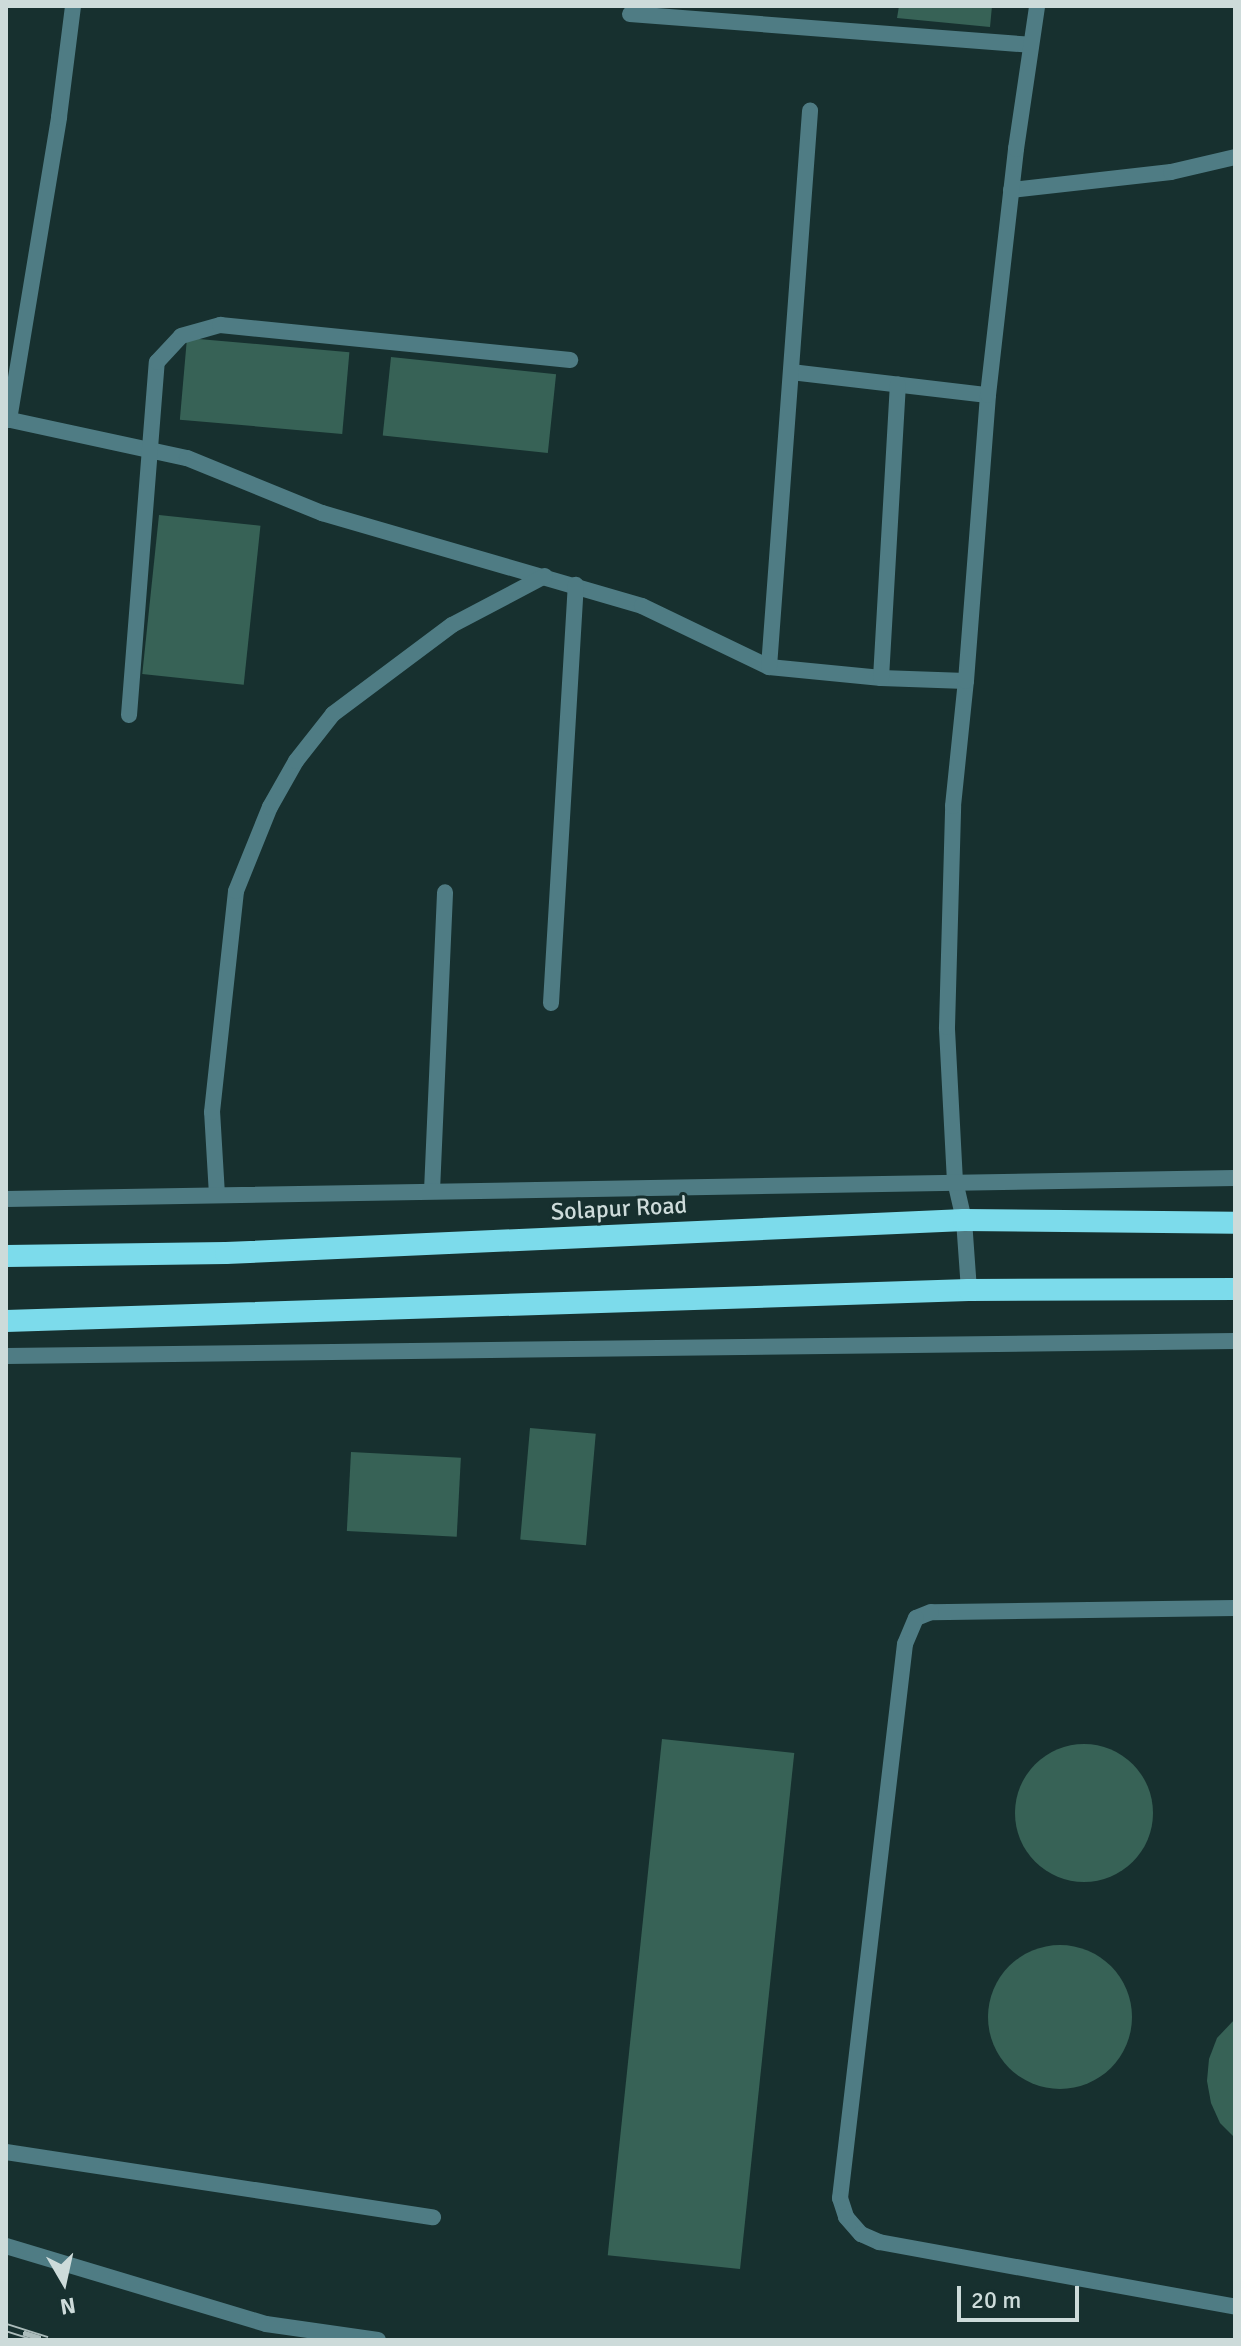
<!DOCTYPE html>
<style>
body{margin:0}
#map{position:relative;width:1241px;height:2346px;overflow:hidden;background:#17302f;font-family:Signika,sans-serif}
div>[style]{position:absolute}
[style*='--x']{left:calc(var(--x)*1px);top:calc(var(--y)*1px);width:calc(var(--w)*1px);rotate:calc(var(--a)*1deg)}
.building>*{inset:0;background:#376256;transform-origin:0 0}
.round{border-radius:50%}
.service>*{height:16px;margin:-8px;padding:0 8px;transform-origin:8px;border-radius:8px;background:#4f7c84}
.minor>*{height:16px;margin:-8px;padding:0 8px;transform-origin:8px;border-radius:8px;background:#4f7c84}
.tertiary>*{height:16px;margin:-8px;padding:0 8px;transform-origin:8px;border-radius:8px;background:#4f7c84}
.trunk>*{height:22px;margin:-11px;padding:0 11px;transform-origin:11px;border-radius:11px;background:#7cdbeb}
.rail>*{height:9px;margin-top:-4.5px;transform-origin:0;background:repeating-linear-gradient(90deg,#17302f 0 18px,#acbcbb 0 36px);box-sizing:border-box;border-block:2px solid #acbcbb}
span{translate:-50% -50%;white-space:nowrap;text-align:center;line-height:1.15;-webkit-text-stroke:6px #17302f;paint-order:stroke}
.street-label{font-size:24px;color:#cddbda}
.frame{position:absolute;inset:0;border:8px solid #cddbda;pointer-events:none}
.north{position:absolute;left:24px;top:2242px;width:80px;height:80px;-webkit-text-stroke:6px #17302f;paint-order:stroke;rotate:171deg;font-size:22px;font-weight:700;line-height:32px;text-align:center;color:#cddbda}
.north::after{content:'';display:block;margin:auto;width:28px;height:36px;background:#cddbda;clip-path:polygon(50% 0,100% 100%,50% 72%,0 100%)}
.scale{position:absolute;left:957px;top:2286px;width:122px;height:36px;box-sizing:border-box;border:4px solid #cddbda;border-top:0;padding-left:10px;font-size:24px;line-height:28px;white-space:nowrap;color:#cddbda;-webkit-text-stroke:6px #17302f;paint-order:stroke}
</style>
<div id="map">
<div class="building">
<i style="clip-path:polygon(899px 6px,992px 6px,990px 27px,897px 18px)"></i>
<i style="left:187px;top:338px;width:163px;height:82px;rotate:5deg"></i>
<i style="left:391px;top:357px;width:166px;height:79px;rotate:6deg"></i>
<i style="left:159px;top:515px;width:102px;height:160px;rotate:6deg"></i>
<i style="left:530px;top:1428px;width:66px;height:112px;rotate:5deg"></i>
<i style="left:351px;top:1452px;width:110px;height:79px;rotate:3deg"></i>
<i style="left:662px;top:1739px;width:133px;height:519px;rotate:6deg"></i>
<i class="round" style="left:1015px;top:1744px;width:138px;height:138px"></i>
<i class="round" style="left:988px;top:1945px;width:144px;height:144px"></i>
<i style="clip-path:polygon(1235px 2019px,1235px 2138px,1220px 2123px,1211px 2103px,1207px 2081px,1209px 2059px,1217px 2038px)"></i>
</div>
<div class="service">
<i style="--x:1235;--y:1608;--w:304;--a:179.2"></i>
<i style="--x:931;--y:1612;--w:16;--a:158"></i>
<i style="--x:916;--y:1618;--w:28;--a:113"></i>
<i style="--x:905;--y:1644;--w:558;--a:96.69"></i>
<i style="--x:840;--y:2198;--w:20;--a:72"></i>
<i style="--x:846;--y:2217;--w:23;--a:49"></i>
<i style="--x:861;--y:2234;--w:20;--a:24"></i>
<i style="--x:879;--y:2242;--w:362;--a:10.3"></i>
</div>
<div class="minor">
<i style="--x:630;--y:14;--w:402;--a:4.4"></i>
<i style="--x:1011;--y:190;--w:161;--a:-6.4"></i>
<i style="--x:1171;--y:172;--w:66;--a:-13.2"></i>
<i style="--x:791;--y:372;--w:198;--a:6.7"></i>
<i style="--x:6;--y:419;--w:185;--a:12.2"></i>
<i style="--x:187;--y:458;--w:146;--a:22.2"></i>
<i style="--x:322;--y:513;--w:333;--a:16.2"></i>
<i style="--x:642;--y:606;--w:141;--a:25.7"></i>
<i style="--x:769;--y:667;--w:113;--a:5.6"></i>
<i style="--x:881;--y:678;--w:85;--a:2"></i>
<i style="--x:9;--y:420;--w:307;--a:-80.6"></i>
<i style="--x:59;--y:117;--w:112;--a:-82.8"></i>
<i style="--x:769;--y:667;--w:558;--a:-85.78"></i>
<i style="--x:881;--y:678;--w:294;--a:-86.7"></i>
<i style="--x:129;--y:715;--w:354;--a:-85.5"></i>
<i style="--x:157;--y:362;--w:35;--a:-47"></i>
<i style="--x:181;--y:336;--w:41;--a:-15.8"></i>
<i style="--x:220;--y:325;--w:352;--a:5.7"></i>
<i style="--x:551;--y:1003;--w:419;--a:-86.6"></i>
<i style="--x:432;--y:1191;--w:299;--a:-87.5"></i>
<i style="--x:217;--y:1195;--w:83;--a:-93.4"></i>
<i style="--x:212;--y:1112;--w:222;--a:-83.8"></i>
<i style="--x:236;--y:891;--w:91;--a:-68"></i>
<i style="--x:270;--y:807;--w:53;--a:-60.5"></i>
<i style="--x:296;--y:761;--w:60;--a:-51.8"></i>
<i style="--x:333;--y:714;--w:149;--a:-36.8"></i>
<i style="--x:452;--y:625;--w:105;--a:-27.8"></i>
<i style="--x:969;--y:1290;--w:70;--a:-94.1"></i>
<i style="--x:964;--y:1220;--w:39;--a:-103"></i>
<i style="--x:955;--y:1182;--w:155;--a:-93"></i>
<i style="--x:947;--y:1027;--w:221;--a:-88.4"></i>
<i style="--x:953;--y:806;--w:126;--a:-84.1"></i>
<i style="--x:966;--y:681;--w:287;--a:-85.6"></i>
<i style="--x:988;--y:395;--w:248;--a:-83.5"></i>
<i style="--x:1016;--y:149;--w:145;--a:-81.6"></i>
<i style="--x:6;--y:2152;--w:432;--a:8.7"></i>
<i style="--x:6;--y:2246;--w:271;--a:16.7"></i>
<i style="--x:266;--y:2324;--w:113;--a:8.1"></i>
</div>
<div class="tertiary">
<i style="--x:6;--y:1199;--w:1229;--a:-0.98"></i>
<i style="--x:6;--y:1356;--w:1229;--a:-0.7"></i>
</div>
<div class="trunk">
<i style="--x:6;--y:1256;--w:220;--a:-0.8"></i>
<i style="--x:226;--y:1253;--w:739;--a:-2.56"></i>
<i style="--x:964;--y:1220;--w:271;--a:0.6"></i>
<i style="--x:6;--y:1321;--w:963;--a:-1.84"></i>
<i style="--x:969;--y:1290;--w:266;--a:-0.2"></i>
</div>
<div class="rail">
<i style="--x:6;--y:2327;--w:43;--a:17.6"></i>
</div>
<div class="street-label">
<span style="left:619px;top:1209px;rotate:-3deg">Solapur Road</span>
</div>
<div class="frame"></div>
<div class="north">N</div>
<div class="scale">20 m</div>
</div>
